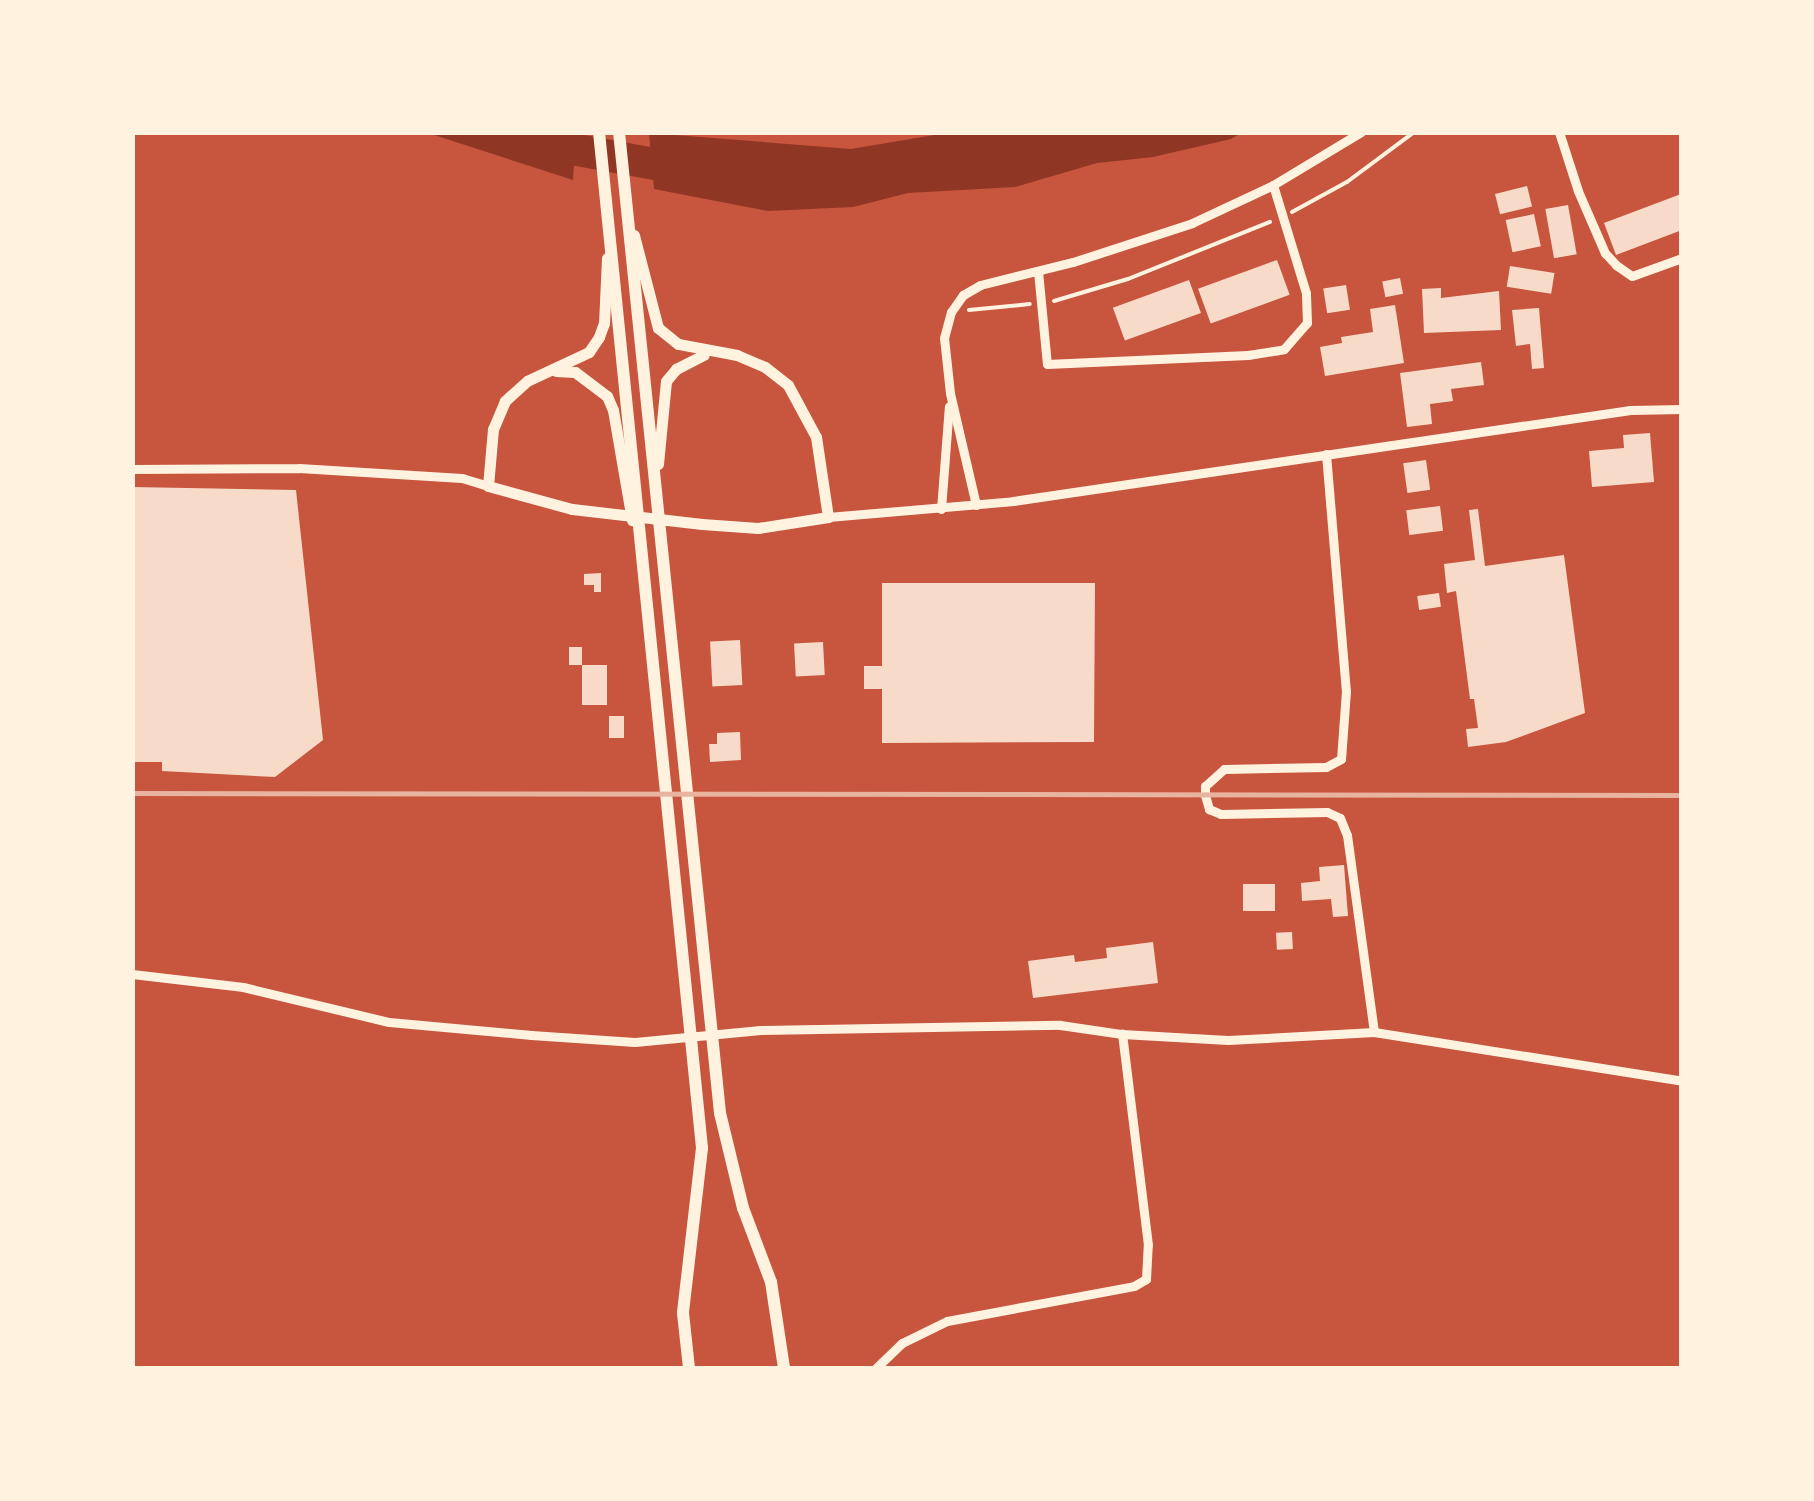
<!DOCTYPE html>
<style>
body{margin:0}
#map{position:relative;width:1814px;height:1501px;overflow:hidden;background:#c8553d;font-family:"Nunito Sans",sans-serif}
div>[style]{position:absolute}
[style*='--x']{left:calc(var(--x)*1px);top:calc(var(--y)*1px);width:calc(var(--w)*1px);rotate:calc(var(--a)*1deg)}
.water>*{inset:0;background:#8f3625}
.river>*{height:32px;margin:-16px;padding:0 16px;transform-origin:16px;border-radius:16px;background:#8f3625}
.building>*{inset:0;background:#f7dbc8;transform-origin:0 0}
.path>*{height:4px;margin:-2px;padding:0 2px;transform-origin:2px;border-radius:2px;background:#fff3e0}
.minor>*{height:9px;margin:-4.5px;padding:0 4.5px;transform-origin:4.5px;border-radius:4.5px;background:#fff3e0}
.tertiary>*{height:11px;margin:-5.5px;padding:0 5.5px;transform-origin:5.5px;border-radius:5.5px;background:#fff3e0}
.secondary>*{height:12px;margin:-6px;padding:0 6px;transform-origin:6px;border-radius:6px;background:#fff3e0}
.rail>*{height:5px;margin:-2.5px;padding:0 2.5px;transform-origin:2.5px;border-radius:2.5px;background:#e9b49f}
span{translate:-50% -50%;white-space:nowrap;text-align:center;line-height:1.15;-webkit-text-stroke:10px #fff3e0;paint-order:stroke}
.frame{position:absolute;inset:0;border:135px solid #fff3e0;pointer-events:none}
</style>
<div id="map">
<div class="water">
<i style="clip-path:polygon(428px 133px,576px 133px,573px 180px)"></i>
<i style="clip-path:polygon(946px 133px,1241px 133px,1231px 139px,1153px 157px,1097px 163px,1015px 187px,908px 193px,853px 207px,768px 211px,654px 189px,649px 133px,851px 149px)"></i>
</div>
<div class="river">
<i style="--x:502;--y:132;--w:22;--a:22"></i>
<i style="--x:522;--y:140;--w:174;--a:10.3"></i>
</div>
<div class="building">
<i style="left:1527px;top:186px;width:21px;height:33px;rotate:76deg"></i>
<i style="clip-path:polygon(1681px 194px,1682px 230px,1616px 255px,1604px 223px)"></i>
<i style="left:1568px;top:205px;width:50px;height:23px;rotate:80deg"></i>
<i style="left:1534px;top:214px;width:33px;height:29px;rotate:78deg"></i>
<i style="left:1277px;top:260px;width:37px;height:84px;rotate:70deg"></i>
<i style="left:1510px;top:266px;width:45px;height:21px;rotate:9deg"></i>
<i style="left:1400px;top:278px;width:16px;height:18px;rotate:79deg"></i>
<i style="left:1189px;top:280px;width:35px;height:81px;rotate:70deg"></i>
<i style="left:1346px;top:285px;width:25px;height:23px;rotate:81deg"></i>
<i style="clip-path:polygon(1441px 288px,1441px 298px,1499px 291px,1501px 330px,1424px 333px,1422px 289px)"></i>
<i style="clip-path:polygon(1395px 305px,1404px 363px,1325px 376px,1320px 347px,1342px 343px,1341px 337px,1373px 332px,1370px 309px)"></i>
<i style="clip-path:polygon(1539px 308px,1544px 368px,1532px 369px,1530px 344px,1516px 346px,1512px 310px)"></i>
<i style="clip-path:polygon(1481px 362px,1484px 385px,1451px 389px,1453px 401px,1430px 404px,1432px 424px,1407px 427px,1400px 373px)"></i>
<i style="clip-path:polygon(1650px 433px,1654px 482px,1592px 487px,1589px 451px,1624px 448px,1623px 435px)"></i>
<i style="left:1426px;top:460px;width:30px;height:23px;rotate:82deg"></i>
<i style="clip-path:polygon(132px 487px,296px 490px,323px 740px,275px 777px,162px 771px,162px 762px,132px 762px)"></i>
<i style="left:1440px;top:506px;width:25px;height:34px;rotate:83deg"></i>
<i style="clip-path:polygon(1478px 509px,1485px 566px,1564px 555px,1585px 713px,1506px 742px,1468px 747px,1466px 729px,1478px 728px,1474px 699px,1470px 699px,1456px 591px,1447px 593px,1444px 564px,1475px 560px,1469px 510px)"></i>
<i style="clip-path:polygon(601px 573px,601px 592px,594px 592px,594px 585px,584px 585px,584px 574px)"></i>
<i style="clip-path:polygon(882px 583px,1095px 583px,1094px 742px,882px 743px,882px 689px,864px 689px,864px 666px,882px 666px)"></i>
<i style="left:1439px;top:593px;width:14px;height:22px;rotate:82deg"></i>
<i style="left:740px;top:640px;width:45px;height:30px;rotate:87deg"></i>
<i style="left:823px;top:642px;width:33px;height:29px;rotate:87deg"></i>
<i style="left:569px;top:647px;width:13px;height:18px"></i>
<i style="left:582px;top:665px;width:25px;height:40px"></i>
<i style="left:609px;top:716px;width:15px;height:22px"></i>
<i style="clip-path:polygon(740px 732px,741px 760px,710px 762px,709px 744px,717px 744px,717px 733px)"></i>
<i style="clip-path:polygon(1344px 865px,1348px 916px,1333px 917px,1331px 899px,1302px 901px,1301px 883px,1320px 881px,1319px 867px)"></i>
<i style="left:1275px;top:884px;width:27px;height:32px;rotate:90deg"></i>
<i style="left:1292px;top:932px;width:17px;height:16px;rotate:87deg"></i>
<i style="clip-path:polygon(1153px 942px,1158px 983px,1033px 998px,1028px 961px,1074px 955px,1075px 962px,1107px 958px,1106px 948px)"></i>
</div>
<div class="path">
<i style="--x:1292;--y:212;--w:63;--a:-28.6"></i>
<i style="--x:1347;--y:182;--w:84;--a:-36.7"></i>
<i style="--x:1054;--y:301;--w:77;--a:-16.6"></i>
<i style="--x:1128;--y:279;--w:153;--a:-21.9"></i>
<i style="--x:969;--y:310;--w:61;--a:-5.6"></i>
</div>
<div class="minor">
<i style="--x:1559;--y:132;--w:62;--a:72.1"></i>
<i style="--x:1578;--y:191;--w:68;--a:66.5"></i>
<i style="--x:1605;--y:253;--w:16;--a:47"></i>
<i style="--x:1616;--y:265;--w:19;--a:35"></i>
<i style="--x:1632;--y:276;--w:53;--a:-19.8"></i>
<i style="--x:1038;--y:271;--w:93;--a:84.5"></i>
<i style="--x:1047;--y:364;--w:201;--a:-2.6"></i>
<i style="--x:1248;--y:355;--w:36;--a:-9"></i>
<i style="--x:1284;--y:349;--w:35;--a:-49"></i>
<i style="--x:1307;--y:323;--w:30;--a:-92"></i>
<i style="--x:1306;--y:293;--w:113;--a:-107"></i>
<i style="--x:1326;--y:454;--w:238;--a:85.2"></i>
<i style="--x:1346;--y:691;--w:68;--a:94.2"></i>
<i style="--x:1341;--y:759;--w:17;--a:152"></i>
<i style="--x:1326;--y:767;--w:102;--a:178.9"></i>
<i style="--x:1224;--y:769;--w:25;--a:138"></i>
<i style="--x:1205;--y:786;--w:9;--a:90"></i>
<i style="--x:1205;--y:795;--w:15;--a:74"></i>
<i style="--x:1209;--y:809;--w:13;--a:23"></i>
<i style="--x:1221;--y:814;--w:106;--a:-1.1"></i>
<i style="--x:1327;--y:812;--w:14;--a:25"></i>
<i style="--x:1340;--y:818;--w:18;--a:68"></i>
<i style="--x:1347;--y:835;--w:199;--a:82.2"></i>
<i style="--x:132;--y:469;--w:167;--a:-0.3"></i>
<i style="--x:299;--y:468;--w:163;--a:3.5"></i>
<i style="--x:462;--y:478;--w:27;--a:17"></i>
<i style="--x:976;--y:505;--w:115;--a:-103.1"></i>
<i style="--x:950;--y:393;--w:55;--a:-96.2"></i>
<i style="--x:944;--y:338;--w:27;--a:-75"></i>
<i style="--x:951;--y:312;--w:21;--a:-55"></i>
<i style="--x:963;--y:295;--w:20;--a:-30"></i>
<i style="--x:980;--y:285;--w:96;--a:-13.9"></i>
<i style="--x:1073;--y:262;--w:125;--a:-18.1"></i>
<i style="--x:1192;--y:223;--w:89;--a:-25.1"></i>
<i style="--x:1273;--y:185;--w:103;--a:-31.1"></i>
<i style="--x:941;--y:509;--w:103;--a:-85.6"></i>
<i style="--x:828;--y:517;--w:186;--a:-4.9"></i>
<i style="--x:1013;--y:501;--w:624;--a:-8.39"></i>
<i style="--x:1630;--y:410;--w:52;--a:-1.1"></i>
<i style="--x:132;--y:974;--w:112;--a:6.7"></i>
<i style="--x:243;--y:987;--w:150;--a:13.5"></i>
<i style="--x:389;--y:1022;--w:143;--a:5.2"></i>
<i style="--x:531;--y:1035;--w:104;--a:3.9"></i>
<i style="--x:635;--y:1042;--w:126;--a:-5.5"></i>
<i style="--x:760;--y:1030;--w:300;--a:-1"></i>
<i style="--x:1060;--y:1025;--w:63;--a:8.3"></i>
<i style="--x:1122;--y:1034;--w:106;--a:3.2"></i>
<i style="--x:1228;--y:1040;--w:146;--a:-3.1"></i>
<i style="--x:1374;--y:1032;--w:312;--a:9"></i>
<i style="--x:876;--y:1368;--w:36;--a:-44"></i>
<i style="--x:902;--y:1343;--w:50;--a:-26.1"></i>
<i style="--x:947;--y:1321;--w:190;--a:-10.6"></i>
<i style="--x:1134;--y:1286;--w:14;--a:-30"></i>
<i style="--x:1146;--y:1279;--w:34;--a:-87"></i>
<i style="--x:1148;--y:1245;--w:213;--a:-97"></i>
</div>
<div class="tertiary">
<i style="--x:607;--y:258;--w:65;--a:92.6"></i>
<i style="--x:604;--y:323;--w:15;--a:110"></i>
<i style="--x:599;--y:337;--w:18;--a:124"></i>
<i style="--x:589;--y:352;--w:68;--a:154.9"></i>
<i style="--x:527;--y:381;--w:30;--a:138"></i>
<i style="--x:505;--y:401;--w:30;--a:113"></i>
<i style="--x:493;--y:429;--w:57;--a:95"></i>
<i style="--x:488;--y:486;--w:87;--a:15.3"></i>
<i style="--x:572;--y:509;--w:131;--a:6.6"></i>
<i style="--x:702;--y:524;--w:56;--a:4.1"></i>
<i style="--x:758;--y:528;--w:71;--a:-8.9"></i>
<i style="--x:828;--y:517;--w:81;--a:-98.5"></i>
<i style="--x:816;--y:437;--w:59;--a:-118.3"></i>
<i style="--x:788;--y:385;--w:29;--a:-142"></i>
<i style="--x:765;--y:367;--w:30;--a:-157"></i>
<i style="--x:737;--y:355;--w:60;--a:-169.4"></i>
<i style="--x:678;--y:344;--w:26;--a:-141"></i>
<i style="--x:658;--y:328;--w:96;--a:-104.5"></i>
<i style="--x:556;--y:371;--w:19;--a:3"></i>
<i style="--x:575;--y:372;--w:40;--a:37"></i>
<i style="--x:607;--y:396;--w:15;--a:67"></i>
<i style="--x:613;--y:410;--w:112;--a:80.2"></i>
<i style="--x:658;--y:464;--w:83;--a:-84.5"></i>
<i style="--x:666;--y:381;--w:16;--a:-50"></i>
<i style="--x:676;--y:369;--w:31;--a:-27"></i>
</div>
<div class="secondary">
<i style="--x:599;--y:132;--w:1021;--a:84.21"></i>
<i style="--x:702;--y:1148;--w:166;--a:96.6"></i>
<i style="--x:683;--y:1313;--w:55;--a:83.8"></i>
<i style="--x:619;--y:132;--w:986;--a:84.12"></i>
<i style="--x:720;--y:1113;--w:98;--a:76.4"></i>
<i style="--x:743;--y:1208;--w:79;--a:69.3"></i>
<i style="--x:771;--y:1282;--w:87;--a:81.4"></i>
</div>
<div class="rail">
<i style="--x:132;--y:793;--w:1550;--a:0.07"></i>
</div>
<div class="frame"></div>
</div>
